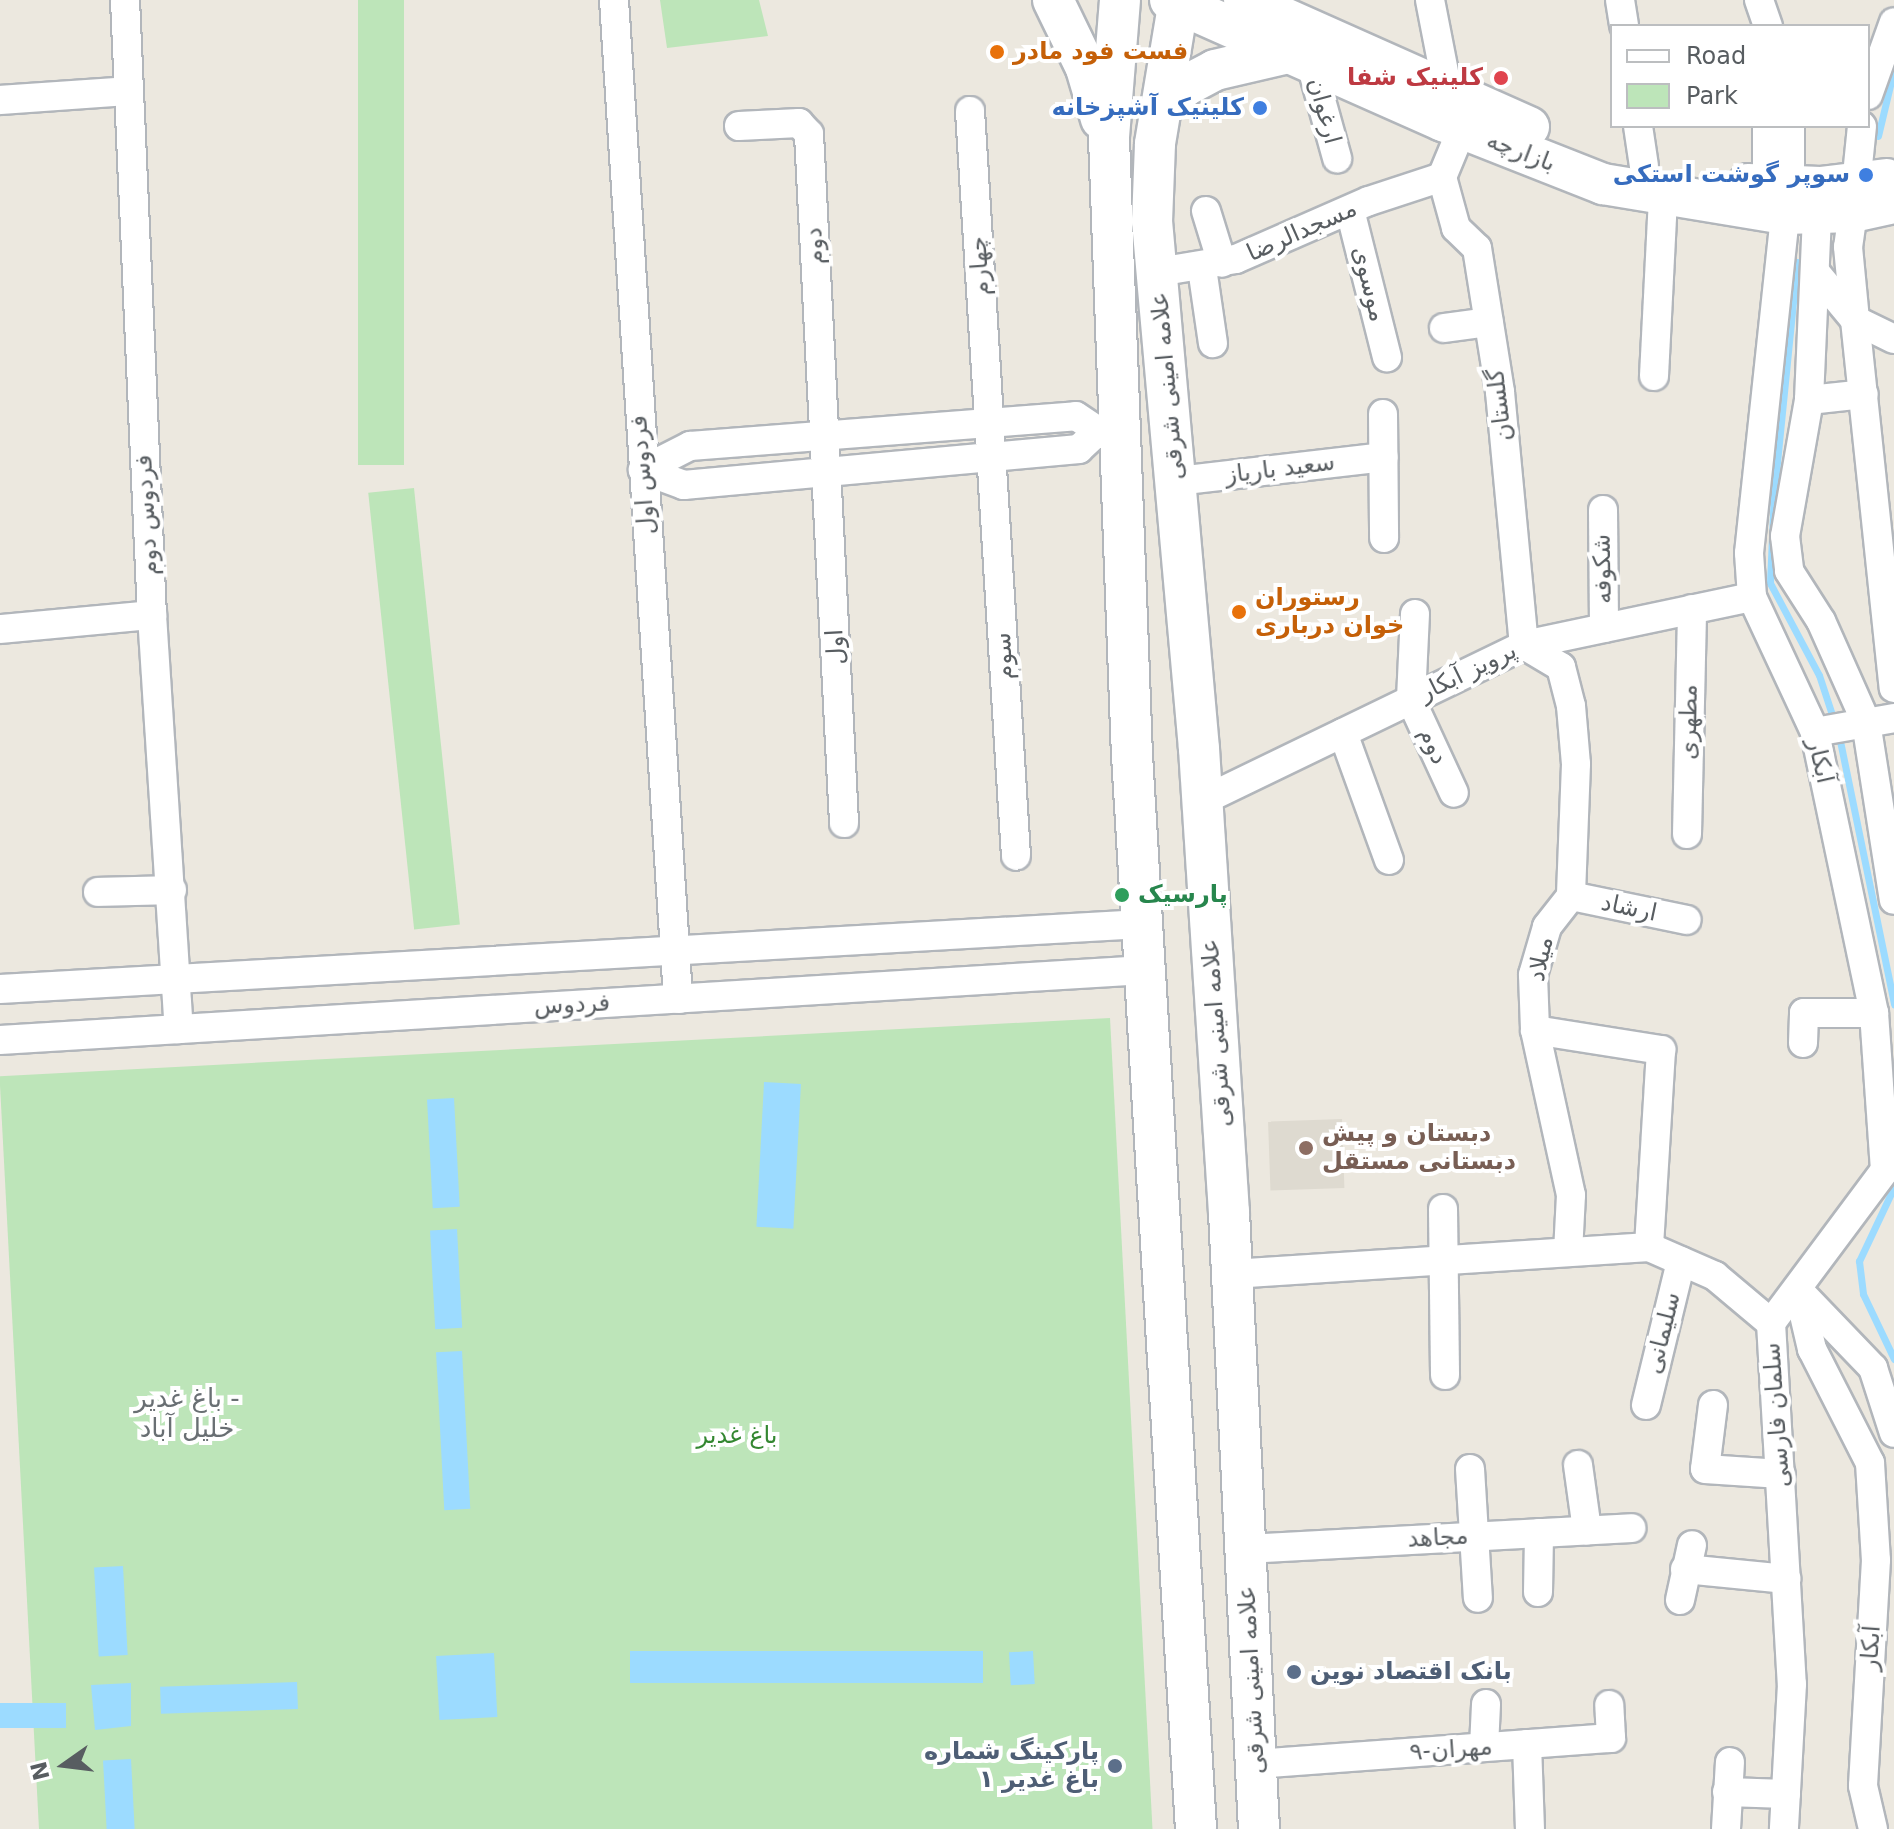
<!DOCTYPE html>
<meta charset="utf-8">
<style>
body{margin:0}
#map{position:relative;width:1894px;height:1829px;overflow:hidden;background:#ece8df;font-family:"DejaVu Sans","Noto Sans Arabic",sans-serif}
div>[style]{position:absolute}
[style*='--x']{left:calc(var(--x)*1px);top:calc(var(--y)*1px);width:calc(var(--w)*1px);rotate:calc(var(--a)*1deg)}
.education>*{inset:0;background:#dedad0;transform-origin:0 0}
.green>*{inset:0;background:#bde5b9;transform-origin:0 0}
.water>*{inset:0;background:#9cdbff;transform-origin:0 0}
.stream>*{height:7px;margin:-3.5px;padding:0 3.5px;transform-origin:3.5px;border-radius:3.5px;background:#9cdbff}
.roads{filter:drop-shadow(2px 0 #b2b6bb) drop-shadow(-2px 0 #b2b6bb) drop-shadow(0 2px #b2b6bb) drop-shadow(0 -2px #b2b6bb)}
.minor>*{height:28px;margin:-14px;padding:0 14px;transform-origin:14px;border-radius:14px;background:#fff}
.secondary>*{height:40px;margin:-20px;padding:0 20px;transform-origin:20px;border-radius:20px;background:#fff}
.dots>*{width:22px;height:22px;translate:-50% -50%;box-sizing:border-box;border:4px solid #fff;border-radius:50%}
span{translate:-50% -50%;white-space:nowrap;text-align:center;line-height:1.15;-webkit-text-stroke:8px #fff;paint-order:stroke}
.food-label{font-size:24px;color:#c56008;font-weight:700}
.left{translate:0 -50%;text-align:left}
.health-label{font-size:24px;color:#be3a42;font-weight:700}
.right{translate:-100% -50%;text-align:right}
.shop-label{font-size:24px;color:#366cbe;font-weight:700}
.street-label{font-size:24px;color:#585d61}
.leisure-label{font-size:24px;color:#27864d;font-weight:700}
.education-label{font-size:24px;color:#785e54;font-weight:700}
.park-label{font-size:24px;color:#348731}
.service-label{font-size:24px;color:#4e5e75;font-weight:700}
.neighbourhood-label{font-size:26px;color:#696f73}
.legend{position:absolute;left:1610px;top:24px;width:260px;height:104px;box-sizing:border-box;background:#fff;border:2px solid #bcbec0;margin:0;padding:10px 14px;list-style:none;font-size:24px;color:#585d61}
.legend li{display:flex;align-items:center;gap:16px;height:40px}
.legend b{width:40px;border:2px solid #bcbec0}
.north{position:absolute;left:24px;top:1725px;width:80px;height:80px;-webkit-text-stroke:6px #fff;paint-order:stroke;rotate:256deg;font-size:22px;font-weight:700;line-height:32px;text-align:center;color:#585d61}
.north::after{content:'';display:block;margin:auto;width:28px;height:36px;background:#585d61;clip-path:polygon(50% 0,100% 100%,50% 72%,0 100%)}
</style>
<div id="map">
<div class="education">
<i style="left:1342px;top:1119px;width:69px;height:74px;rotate:88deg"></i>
</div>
<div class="green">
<i style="left:358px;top:0;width:46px;height:465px"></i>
<i style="clip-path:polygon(660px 0,759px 0,768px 36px,667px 48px)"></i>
<i style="left:414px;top:488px;width:439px;height:46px;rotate:84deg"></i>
<i style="left:1110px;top:1018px;width:812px;height:1112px;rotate:87deg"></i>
</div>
<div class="water">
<i style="left:764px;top:1082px;width:37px;height:145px;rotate:3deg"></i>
<i style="left:454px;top:1098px;width:109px;height:27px;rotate:87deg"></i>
<i style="left:457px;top:1229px;width:99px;height:27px;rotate:87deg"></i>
<i style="left:462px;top:1351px;width:158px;height:26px;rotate:87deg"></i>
<i style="left:123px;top:1566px;width:89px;height:29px;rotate:87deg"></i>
<i style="left:983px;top:1651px;width:32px;height:353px;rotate:90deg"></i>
<i style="left:1033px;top:1651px;width:33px;height:24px;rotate:87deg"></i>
<i style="left:494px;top:1653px;width:64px;height:58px;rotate:87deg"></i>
<i style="left:297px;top:1682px;width:27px;height:137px;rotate:88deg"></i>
<i style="clip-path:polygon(131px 1683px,131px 1726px,95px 1730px,91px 1685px)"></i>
<i style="left:66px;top:1703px;width:25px;height:66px;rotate:90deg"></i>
<i style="left:131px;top:1759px;width:70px;height:28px;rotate:87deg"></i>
</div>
<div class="stream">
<i style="--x:1878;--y:136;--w:69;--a:-76.6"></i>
<i style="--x:1797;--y:262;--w:230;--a:95.7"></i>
<i style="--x:1774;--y:491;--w:92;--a:92.5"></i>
<i style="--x:1770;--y:583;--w:104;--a:62"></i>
<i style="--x:1819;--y:675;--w:52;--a:71.9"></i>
<i style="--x:1839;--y:736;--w:274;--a:78.4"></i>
<i style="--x:1894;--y:1187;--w:82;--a:115.3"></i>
<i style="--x:1859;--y:1261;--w:33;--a:83"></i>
<i style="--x:1863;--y:1294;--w:72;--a:64.5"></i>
</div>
<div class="roads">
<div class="minor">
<i style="--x:125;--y:0;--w:616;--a:87.49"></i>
<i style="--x:152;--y:615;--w:415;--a:86.3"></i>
<i style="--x:614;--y:0;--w:1001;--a:86.33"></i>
<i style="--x:1430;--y:0;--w:95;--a:79"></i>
<i style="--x:1620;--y:0;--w:26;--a:81"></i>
<i style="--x:1759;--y:0;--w:28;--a:71"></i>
<i style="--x:1311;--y:64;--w:98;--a:74.5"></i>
<i style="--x:1868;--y:95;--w:77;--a:-70.4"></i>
<i style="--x:0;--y:100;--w:128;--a:-4"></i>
<i style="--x:970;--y:111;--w:746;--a:86.47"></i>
<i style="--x:739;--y:126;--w:60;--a:-2.9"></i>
<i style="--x:799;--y:123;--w:15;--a:48"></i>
<i style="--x:809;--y:134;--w:690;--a:87.09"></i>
<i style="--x:1638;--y:126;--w:40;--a:81.5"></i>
<i style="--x:1767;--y:126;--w:48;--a:90"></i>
<i style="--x:1767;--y:174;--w:20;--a:41"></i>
<i style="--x:1782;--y:187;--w:18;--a:-63"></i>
<i style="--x:1790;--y:171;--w:45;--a:-90"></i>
<i style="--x:1442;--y:177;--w:53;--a:74.6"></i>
<i style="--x:1456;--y:228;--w:29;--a:44"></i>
<i style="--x:1477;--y:248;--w:146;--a:80.9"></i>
<i style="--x:1500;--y:392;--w:254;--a:84.6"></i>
<i style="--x:1524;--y:645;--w:43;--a:30.7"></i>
<i style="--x:1561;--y:667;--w:40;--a:75.6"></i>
<i style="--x:1571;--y:706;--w:58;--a:85.1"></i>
<i style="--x:1576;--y:764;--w:132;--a:92.2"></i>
<i style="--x:1571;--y:896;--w:39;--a:128"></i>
<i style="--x:1547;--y:927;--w:50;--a:106.3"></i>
<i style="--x:1533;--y:975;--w:55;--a:87.9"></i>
<i style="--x:1535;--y:1030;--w:169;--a:77.7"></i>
<i style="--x:1571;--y:1195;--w:57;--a:93"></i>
<i style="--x:1442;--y:177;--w:52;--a:-67.4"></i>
<i style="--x:1856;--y:185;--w:59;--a:-84.2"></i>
<i style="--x:1350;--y:210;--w:152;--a:75.9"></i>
<i style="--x:1206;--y:211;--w:54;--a:72.9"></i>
<i style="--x:1853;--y:212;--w:35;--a:98"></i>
<i style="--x:1848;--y:247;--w:73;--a:84.5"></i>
<i style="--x:1855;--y:320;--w:43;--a:26"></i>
<i style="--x:1817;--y:216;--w:184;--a:92.5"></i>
<i style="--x:1809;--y:400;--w:138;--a:100"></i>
<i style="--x:1785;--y:536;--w:35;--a:83"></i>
<i style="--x:1789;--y:571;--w:59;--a:57.4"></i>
<i style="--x:1821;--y:621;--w:111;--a:66"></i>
<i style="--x:1866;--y:722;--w:180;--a:81.1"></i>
<i style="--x:1202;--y:268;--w:76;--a:81.7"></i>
<i style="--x:1158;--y:272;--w:79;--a:-9.5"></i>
<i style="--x:1236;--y:259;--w:145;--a:-23.6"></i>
<i style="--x:1369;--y:201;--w:77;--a:-18.2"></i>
<i style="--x:1816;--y:273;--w:61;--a:50.3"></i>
<i style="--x:1855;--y:320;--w:370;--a:84"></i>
<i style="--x:1444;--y:328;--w:45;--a:-7.6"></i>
<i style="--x:1654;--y:376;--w:179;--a:-87.1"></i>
<i style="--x:1809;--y:400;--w:55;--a:-6.2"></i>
<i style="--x:1383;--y:414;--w:124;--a:89.5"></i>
<i style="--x:1076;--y:416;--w:27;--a:34"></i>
<i style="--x:1098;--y:431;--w:26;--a:137"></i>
<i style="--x:1079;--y:449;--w:397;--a:174.8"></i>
<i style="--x:684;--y:485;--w:44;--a:-159.9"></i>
<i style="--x:643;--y:470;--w:53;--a:-27.1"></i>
<i style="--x:690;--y:446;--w:387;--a:-4.4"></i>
<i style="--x:1177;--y:481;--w:208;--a:-6.6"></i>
<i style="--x:1603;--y:510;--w:118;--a:89.5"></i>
<i style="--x:1415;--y:614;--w:86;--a:92.7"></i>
<i style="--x:1411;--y:700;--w:102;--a:65.2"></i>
<i style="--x:0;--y:629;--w:153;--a:-5.3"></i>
<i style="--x:1815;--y:732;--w:80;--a:-10"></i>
<i style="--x:1343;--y:733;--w:135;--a:70.1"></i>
<i style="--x:1202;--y:801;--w:358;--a:-25.8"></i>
<i style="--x:1524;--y:645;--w:233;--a:-11.9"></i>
<i style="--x:1687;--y:834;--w:225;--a:-88.7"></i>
<i style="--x:98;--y:892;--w:74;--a:-1.5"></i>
<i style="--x:1571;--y:896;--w:118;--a:11.7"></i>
<i style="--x:0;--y:989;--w:1144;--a:-3.26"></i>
<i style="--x:1535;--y:1030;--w:128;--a:9"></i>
<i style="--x:1661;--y:1050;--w:197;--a:93.5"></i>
<i style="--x:0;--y:1040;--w:1147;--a:-3.5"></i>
<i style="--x:1803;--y:1043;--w:30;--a:-88"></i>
<i style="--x:1804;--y:1013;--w:70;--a:0"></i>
<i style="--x:1443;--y:1209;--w:166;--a:89.3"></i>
<i style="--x:1232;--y:1274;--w:418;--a:-3.7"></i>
<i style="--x:1649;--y:1247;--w:72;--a:23.7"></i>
<i style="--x:1715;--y:1276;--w:73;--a:40"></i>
<i style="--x:1771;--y:1323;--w:362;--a:86.7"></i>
<i style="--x:1792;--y:1684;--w:145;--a:93.2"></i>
<i style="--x:1798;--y:1289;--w:62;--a:76.9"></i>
<i style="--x:1812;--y:1349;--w:128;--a:63"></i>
<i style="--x:1870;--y:1463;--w:97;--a:86.5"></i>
<i style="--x:1876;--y:1560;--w:226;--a:93.3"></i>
<i style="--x:1863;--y:1786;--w:44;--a:76.9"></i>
<i style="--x:1799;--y:1291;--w:107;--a:46.1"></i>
<i style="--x:1873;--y:1368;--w:68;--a:72.1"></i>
<i style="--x:1771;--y:1323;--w:191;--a:-53.3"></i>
<i style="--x:1885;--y:1170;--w:157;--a:-94"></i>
<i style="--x:1874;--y:1013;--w:287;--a:-101.9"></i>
<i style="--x:1815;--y:732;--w:149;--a:-115"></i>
<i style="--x:1752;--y:597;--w:44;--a:-93.9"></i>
<i style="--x:1749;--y:553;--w:341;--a:-83.9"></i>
<i style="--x:1646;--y:1405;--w:148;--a:-76.3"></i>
<i style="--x:1713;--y:1405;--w:64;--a:97.1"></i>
<i style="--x:1705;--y:1469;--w:76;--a:3.8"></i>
<i style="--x:1578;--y:1465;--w:66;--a:82.1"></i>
<i style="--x:1470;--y:1469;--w:129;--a:86.5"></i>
<i style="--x:1246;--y:1549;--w:386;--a:-3.1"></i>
<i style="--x:1685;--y:1569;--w:102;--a:5.6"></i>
<i style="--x:1538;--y:1592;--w:59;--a:-89"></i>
<i style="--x:1680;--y:1600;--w:56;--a:-77.7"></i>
<i style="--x:1527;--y:1744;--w:85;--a:88"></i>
<i style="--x:1484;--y:1747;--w:43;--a:-87.3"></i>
<i style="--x:1256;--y:1764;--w:356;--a:-4.2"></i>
<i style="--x:1611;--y:1738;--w:33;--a:-93"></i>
<i style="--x:1727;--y:1792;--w:59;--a:1.9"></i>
<i style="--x:1726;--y:1829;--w:67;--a:-86.6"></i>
</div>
<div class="secondary">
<i style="--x:1053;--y:0;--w:76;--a:64.1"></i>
<i style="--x:1086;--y:68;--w:53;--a:73.6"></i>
<i style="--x:1120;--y:0;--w:138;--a:94.6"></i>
<i style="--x:1109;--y:138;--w:617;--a:87.87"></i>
<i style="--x:1132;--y:755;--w:1076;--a:86.59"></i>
<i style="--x:1170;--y:0;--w:299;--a:23.9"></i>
<i style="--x:1443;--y:121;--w:172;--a:21.5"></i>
<i style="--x:1603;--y:184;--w:184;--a:9.4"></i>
<i style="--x:1785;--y:214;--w:68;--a:-1.7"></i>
<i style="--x:1853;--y:212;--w:42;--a:-12.4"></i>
<i style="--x:1179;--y:0;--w:146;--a:99.5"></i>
<i style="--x:1155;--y:144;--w:77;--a:92.2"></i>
<i style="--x:1152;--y:221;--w:530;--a:84.91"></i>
<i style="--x:1199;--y:749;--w:464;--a:86.3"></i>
<i style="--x:1229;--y:1212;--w:618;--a:87.22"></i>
<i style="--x:1244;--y:0;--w:312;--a:24"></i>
<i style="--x:1163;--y:106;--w:30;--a:-42"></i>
<i style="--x:1185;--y:86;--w:34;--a:-28"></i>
<i style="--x:1215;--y:70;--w:75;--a:-13.1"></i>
<i style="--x:1748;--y:184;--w:72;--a:2.4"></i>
<i style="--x:1820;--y:187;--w:67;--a:-6.8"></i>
</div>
</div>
<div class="dots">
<i style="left:997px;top:52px;background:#e8710a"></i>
<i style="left:1501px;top:78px;background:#e0444e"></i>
<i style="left:1260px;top:108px;background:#3f7fe0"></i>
<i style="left:1866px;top:175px;background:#3f7fe0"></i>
<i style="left:1239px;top:612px;background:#e8710a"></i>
<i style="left:1122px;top:895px;background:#2e9e5b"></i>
<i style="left:1306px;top:1148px;background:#8d6e63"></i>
<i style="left:1294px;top:1672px;background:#5c6f8a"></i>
<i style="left:1115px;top:1766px;background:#5c6f8a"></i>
</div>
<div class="food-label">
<span class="left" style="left:1013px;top:52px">فست فود مادر</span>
<span class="left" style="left:1255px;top:612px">رستوران<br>خوان درباری</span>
</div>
<div class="health-label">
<span class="right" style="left:1483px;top:78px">کلینیک شفا</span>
</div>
<div class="shop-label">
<span class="right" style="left:1244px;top:108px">کلینیک آشپزخانه</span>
<span class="right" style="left:1850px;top:175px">سوپر گوشت استکی</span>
</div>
<div class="street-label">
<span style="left:1324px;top:111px;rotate:75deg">ارغوان</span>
<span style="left:1521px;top:152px;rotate:21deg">بازارچه</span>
<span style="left:1302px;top:231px;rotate:-24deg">مسجدالرضا</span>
<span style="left:815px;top:246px;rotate:-93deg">دوم</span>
<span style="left:980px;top:266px;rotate:-94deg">چهارم</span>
<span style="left:1369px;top:284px;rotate:76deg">موسوی</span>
<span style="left:1168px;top:386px;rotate:-95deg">علامه امینی شرقی</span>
<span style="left:1500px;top:405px;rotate:-97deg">گلستان</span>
<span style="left:1280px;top:469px;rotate:-7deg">سعید باریاز</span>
<span style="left:643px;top:475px;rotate:-94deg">فردوس اول</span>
<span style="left:147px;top:515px;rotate:-93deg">فردوس دوم</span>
<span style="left:1603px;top:569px;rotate:-91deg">شکوفه</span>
<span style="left:836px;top:647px;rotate:-93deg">اول</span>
<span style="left:1004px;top:656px;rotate:-94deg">سوم</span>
<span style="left:1468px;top:672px;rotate:-26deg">پرویز آبکار</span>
<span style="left:1689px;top:722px;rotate:-89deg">مطهری</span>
<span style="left:1433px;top:746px;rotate:65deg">دوم</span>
<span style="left:1820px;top:761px;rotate:77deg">آبکار</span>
<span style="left:1629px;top:908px;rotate:12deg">ارشاد</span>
<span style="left:1541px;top:959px;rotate:-78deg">میلاد</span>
<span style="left:572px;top:1005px;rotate:-3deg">فردوس</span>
<span style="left:1217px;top:1033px;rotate:-94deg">علامه امینی شرقی</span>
<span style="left:1663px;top:1333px;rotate:-76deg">سلیمانی</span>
<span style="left:1777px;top:1415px;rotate:-94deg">سلمان فارسی</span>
<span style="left:1438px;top:1538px;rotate:-3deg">مجاهد</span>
<span style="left:1871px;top:1648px;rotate:-86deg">آبکار</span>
<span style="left:1252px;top:1680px;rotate:-93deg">علامه امینی شرقی</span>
<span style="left:1451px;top:1750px;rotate:-4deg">۹-مهران</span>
</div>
<div class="leisure-label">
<span class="left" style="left:1138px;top:895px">پارسیک</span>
</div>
<div class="education-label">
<span class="left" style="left:1322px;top:1148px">دبستان و پیش<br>دبستانی مستقل</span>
</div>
<div class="park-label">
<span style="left:737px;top:1436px">باغ غدیر</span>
</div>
<div class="service-label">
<span class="left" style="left:1310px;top:1672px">بانک اقتصاد نوین</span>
<span class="right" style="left:1099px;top:1766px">پارکینگ شماره<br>۱ باغ غدیر</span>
</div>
<div class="neighbourhood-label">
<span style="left:187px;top:1414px">باغ غدیر -<br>خلیل آباد</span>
</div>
<ul class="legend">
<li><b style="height:10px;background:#fff"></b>Road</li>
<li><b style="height:22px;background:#bde5b9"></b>Park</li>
</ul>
<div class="north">N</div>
</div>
